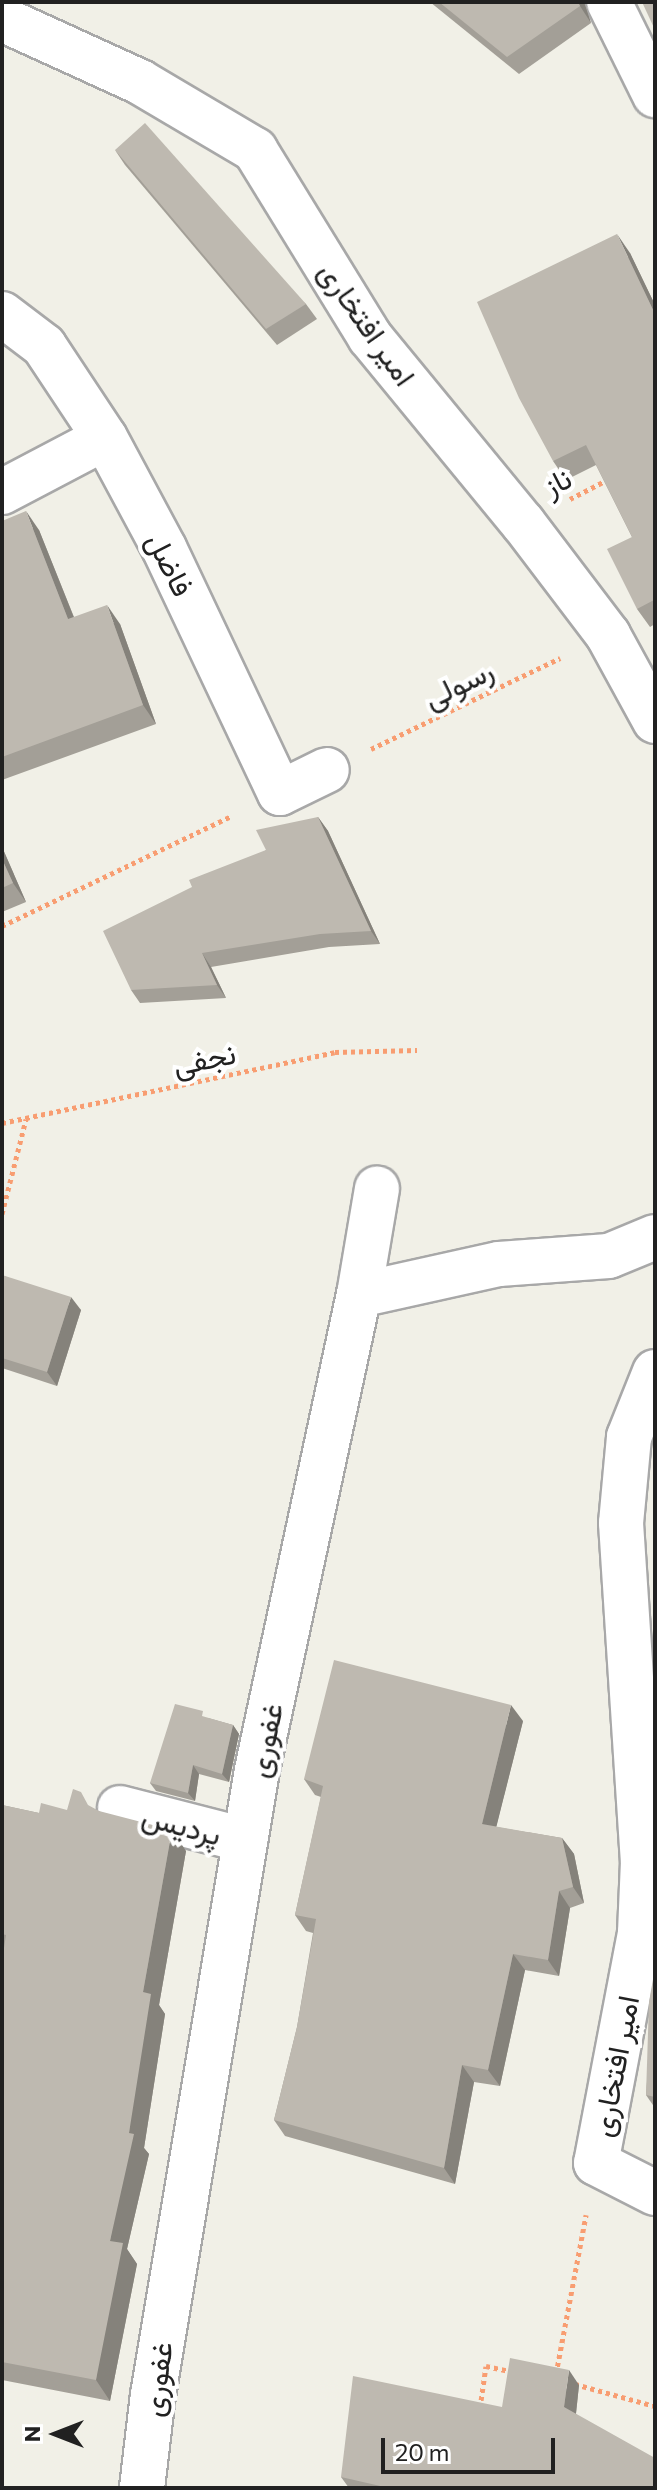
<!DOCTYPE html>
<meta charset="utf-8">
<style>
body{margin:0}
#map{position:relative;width:657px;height:2490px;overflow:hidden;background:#f1f0e7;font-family:Commissioner,Vazirmatn,sans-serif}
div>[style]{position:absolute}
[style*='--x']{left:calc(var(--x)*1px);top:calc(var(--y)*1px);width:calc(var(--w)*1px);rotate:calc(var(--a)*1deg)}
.path>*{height:5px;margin-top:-2.5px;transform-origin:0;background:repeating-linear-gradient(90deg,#f89d71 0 4px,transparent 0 8px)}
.roads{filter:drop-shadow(2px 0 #a8a8a8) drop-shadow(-2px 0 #a8a8a8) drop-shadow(0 2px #a8a8a8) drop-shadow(0 -2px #a8a8a8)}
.minor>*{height:44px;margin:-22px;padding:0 22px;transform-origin:22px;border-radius:22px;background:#fff}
.wall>*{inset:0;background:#a39f97}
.shaded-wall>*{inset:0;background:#85827b}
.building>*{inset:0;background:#beb9b0}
span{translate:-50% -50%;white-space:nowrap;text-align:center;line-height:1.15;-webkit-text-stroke:8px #fff;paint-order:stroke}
.street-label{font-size:30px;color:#212121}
.frame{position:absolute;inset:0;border:4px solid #212121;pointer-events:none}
.north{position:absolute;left:16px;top:2394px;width:80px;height:80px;-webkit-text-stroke:6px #fff;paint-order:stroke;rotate:270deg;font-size:22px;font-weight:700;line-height:32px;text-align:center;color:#212121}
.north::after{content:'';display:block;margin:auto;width:28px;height:36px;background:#212121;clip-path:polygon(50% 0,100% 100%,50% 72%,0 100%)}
.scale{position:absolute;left:381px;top:2438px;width:174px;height:36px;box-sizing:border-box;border:4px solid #212121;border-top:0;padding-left:10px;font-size:24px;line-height:28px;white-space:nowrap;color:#212121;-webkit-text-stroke:6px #fff;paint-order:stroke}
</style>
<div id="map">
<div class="path">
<i style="--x:570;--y:499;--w:42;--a:-27.2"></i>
<i style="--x:371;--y:749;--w:210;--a:-25.7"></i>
<i style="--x:2;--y:926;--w:255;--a:-25.6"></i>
<i style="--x:2;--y:1123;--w:340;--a:-12"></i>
<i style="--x:335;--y:1052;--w:82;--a:-1.4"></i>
<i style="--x:2;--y:1214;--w:98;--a:-75.8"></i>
<i style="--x:556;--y:2374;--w:162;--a:-79.3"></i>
<i style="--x:575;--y:2384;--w:83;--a:15.4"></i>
<i style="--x:480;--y:2408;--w:42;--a:-81.9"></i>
<i style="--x:486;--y:2366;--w:29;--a:12"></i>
</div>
<div class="roads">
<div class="minor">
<i style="--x:609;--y:2;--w:104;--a:63.7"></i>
<i style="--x:2;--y:19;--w:152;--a:24.5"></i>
<i style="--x:140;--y:82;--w:134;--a:30.6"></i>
<i style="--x:255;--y:150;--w:220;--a:58.4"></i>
<i style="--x:370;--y:337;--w:241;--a:50.6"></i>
<i style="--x:523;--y:523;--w:141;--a:52.8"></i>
<i style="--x:608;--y:635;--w:98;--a:61.3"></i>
<i style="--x:2;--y:314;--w:53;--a:37.3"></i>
<i style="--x:44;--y:346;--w:110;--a:56.5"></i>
<i style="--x:105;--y:438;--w:125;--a:61.8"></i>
<i style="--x:164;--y:548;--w:271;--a:64.7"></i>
<i style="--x:280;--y:793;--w:52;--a:-26.1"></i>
<i style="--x:2;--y:492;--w:116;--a:-27.7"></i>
<i style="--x:359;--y:1295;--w:143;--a:-12.5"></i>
<i style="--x:499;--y:1264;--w:110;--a:-4.2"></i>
<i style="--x:609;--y:1256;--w:50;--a:-22.4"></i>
<i style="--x:655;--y:1372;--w:70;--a:111.8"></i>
<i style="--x:629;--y:1437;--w:86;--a:95.3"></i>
<i style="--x:621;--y:1523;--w:339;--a:86.3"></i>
<i style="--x:643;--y:1861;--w:72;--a:92.4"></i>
<i style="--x:640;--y:1933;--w:234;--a:100.8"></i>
<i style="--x:596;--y:2163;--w:66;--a:27"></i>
<i style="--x:120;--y:1808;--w:129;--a:14.4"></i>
<i style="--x:142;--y:2488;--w:94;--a:-83.3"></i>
<i style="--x:153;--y:2395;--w:634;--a:-80.55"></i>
<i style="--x:257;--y:1770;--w:486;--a:-77.9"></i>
<i style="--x:359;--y:1295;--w:108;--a:-80.4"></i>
</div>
</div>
<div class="wall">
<i style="clip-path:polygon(430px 2px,584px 2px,591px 23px,519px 74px)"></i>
<i style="clip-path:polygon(115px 150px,306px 304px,317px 319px,277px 345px,125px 165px)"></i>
<i style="clip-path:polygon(630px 253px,655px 305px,655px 624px,650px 627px,637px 609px,632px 537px,596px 465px,566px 480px,553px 461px)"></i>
<i style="clip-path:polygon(2px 521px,39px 530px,74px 617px,120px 624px,156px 724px,2px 780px)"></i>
<i style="clip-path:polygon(318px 817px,328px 831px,380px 944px,329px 947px,211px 967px,226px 998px,140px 1003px,131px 990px,266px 850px)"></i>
<i style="clip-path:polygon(2px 847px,26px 902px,2px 912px)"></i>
<i style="clip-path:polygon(2px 1275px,81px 1310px,57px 1386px,2px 1368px)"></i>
<i style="clip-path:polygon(208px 1718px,233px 1725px,239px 1734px,229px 1782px,199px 1774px,195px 1801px,156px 1791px,150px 1783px)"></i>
<i style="clip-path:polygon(523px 1721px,496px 1827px,562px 1838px,574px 1854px,584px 1903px,570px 1908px,559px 1976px,525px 1970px,500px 2086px,474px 2082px,455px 2184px,285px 2136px,274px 2120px,297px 2027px,313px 1933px,306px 1931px,295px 1915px,321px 1797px,315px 1795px,304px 1779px)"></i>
<i style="clip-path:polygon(2px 1805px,39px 1813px,92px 1808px,186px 1851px,159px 2005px,165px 2014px,144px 2148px,149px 2154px,127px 2249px,137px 2264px,110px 2401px,2px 2380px,2px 1961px,4px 1952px,2px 1951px)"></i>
<i style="clip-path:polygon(655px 1968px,655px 2108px,646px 2095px)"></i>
<i style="clip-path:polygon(579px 2385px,576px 2414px,655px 2488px,349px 2488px,341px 2477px,502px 2407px)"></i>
</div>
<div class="shaded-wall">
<i style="clip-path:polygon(578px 2px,584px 2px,591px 23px,580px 6px)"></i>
<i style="clip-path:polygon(617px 234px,630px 253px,655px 305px,655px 314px)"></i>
<i style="clip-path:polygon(26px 511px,39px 530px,82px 638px,68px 619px)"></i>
<i style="clip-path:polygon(107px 605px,120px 624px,156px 724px,143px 705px)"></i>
<i style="clip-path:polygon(318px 817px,328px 831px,380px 944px,371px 931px)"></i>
<i style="clip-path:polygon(2px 847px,26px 902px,13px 883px,2px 859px)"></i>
<i style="clip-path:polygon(202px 953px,211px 967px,226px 998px,217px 985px)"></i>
<i style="clip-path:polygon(71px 1297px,81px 1310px,57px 1386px,47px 1372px)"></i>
<i style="clip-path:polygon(511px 1705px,523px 1721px,493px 1840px,482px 1824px)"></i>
<i style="clip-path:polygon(233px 1725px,239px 1734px,229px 1782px,222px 1774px)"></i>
<i style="clip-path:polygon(193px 1765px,199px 1774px,195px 1801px,188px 1793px)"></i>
<i style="clip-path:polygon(172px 1830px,186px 1851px,159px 2005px,165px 2014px,144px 2148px,149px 2154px,127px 2249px,137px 2264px,110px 2401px,96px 2380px,110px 2241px,129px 2133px,143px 1992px)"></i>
<i style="clip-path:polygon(562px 1838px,574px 1854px,584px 1903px,573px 1887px)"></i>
<i style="clip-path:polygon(559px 1891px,570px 1908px,559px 1976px,548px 1960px)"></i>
<i style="clip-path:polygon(513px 1954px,525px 1970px,500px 2086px,488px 2070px)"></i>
<i style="clip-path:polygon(462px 2065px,474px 2082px,455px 2184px,444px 2168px)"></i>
<i style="clip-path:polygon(569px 2370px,579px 2385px,575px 2422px,564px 2407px)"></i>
</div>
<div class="building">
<i style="clip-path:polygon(439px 2px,578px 2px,580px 6px,507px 57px)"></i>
<i style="clip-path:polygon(642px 2px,655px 2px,655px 30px)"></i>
<i style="clip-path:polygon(145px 123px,306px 304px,266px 329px,115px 150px)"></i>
<i style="clip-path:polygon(617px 234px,655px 314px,655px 602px,654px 600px,637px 609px,607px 549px,632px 537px,586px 445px,553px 461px,519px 398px,477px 302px)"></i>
<i style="clip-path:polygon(26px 511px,68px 619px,107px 605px,143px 705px,2px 757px,2px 521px)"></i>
<i style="clip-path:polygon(318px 817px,371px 931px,320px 934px,202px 953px,217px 985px,131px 990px,103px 931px,192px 887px,189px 880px,266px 850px,256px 830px)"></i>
<i style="clip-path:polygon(2px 859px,13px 883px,2px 888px)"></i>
<i style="clip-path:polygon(2px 1275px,71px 1297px,47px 1372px,2px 1358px)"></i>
<i style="clip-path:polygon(334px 1660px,511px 1705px,482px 1824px,562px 1838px,573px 1887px,559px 1891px,548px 1960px,513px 1954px,488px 2070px,462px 2065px,444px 2168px,274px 2120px,297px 2027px,316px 1919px,295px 1915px,323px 1786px,304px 1779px)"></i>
<i style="clip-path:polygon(175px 1704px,203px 1711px,202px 1716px,233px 1725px,222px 1774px,193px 1765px,188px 1793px,150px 1783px)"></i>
<i style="clip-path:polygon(73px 1789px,81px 1792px,88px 1805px,99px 1811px,172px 1830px,143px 1992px,151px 1994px,129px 2133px,134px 2134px,110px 2241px,123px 2243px,96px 2380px,2px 2362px,2px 1961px,6px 1935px,2px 1934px,2px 1805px,39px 1813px,41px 1803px,67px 1810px)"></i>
<i style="clip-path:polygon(655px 1826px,655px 1896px,653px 1896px)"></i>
<i style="clip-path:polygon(655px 1968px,655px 2097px,646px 2095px,649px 2002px)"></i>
<i style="clip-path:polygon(510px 2358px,569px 2370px,564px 2407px,655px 2458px,655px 2488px,389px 2488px,341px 2477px,353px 2376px,502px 2407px)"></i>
</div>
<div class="street-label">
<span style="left:368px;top:323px;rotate:55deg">امیر افتخاری</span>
<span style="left:557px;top:481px;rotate:-27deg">ناز</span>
<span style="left:171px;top:564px;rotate:63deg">فاضل</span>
<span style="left:458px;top:683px;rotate:-26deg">رسولی</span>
<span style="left:204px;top:1058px;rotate:-12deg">نجفی</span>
<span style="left:264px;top:1740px;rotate:-78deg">غفوری</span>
<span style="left:182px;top:1824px;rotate:15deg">پردیس</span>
<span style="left:614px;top:2066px;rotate:-79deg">امیر افتخاری</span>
<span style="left:156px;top:2379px;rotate:-82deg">غفوری</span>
</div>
<div class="frame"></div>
<div class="north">N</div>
<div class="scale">20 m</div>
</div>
